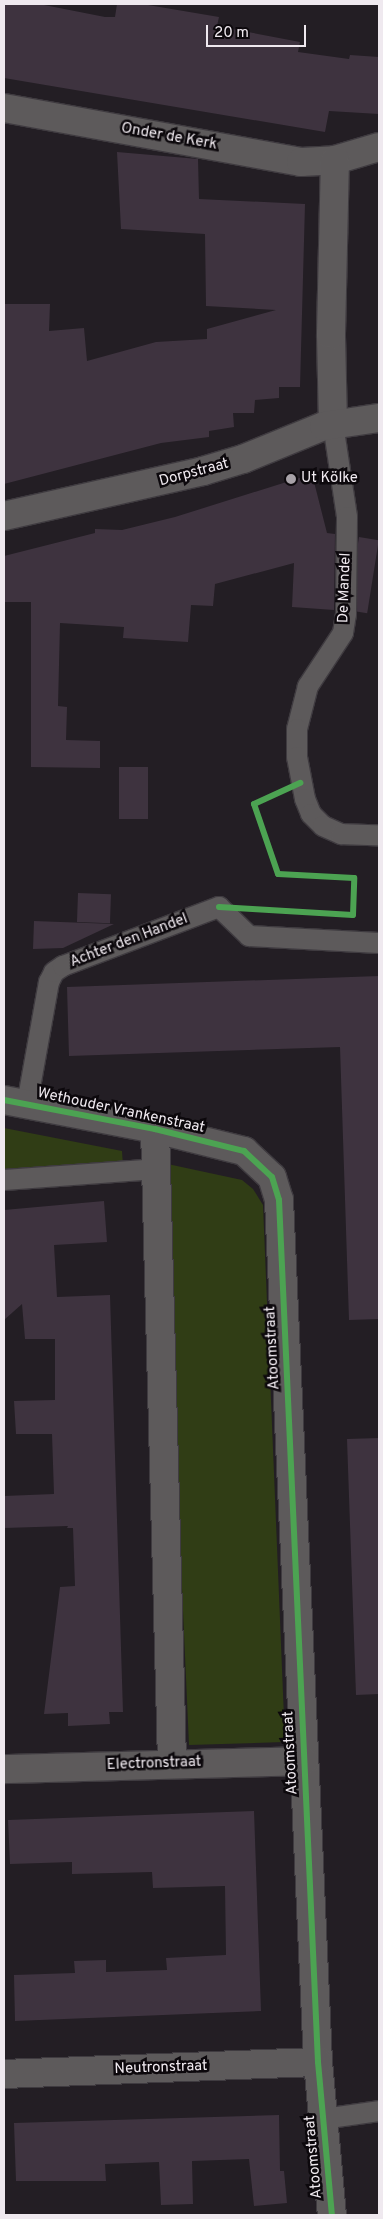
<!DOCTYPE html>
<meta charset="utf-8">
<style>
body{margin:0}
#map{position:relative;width:383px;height:2219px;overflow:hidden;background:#231e24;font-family:Overpass,sans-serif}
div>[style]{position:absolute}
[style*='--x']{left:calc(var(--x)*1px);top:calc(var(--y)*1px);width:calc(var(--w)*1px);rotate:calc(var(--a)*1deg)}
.green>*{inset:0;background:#303d15}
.building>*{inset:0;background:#3e333f;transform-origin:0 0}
.roads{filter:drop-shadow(1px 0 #3f3b40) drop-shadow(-1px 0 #3f3b40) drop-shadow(0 1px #3f3b40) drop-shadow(0 -1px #3f3b40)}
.lane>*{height:20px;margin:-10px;padding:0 10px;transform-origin:10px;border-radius:10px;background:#5d5a5b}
.street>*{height:28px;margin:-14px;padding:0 14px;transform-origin:14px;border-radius:14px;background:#5d5a5b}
.cycleway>*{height:6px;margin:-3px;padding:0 3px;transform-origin:3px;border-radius:3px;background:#4ca352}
.dots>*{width:14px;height:14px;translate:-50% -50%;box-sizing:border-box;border:2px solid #0c080c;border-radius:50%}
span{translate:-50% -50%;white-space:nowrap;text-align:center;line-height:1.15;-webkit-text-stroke:5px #0c080c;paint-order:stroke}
.street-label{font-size:15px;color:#efe9ef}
.poi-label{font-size:15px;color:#efe9ef}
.left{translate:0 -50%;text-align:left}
.frame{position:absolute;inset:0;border:5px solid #efe9ef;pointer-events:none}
.scale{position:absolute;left:206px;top:25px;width:100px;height:22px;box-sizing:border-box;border:2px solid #efe9ef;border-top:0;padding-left:6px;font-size:15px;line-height:18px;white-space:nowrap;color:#efe9ef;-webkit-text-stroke:4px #0c080c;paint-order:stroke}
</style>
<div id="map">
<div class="green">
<i style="clip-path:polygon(4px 1128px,122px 1151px,123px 1166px,4px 1174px)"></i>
<i style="clip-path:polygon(163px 1163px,242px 1180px,253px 1189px,263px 1205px,285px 1742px,189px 1745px)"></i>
</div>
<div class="building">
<i style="clip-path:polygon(4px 4px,39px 4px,105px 17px,115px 17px,117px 4px,142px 4px,219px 17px,217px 26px,300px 42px,298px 52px,349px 59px,350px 55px,379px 57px,379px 114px,329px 111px,325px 132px,4px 78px)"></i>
<i style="clip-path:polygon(117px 152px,198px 159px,199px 199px,305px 204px,300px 387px,279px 387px,279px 398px,255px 400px,254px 413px,233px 413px,234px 427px,209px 431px,209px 437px,161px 443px,4px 484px,4px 304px,50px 304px,49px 331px,84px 328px,87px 361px,156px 342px,207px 339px,207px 329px,276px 310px,206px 306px,205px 234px,121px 229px)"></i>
<i style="clip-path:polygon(312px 474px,327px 533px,335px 534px,334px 610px,292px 607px,294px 563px,215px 584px,213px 606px,191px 605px,188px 642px,123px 638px,124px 627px,60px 623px,58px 706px,67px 707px,66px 740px,100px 741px,100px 768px,31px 767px,31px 602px,4px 602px,4px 556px,95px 533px,95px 529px,122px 530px,175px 517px)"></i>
<i style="left:359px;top:537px;width:20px;height:74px;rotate:9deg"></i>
<i style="left:119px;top:767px;width:29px;height:52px"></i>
<i style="left:78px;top:893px;width:33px;height:29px;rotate:2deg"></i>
<i style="clip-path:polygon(34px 921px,114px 924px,63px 948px,33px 949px)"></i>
<i style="clip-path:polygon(379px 976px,379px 1319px,349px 1320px,340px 1047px,69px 1056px,67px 987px)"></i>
<i style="clip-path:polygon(104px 1201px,107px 1242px,54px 1245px,57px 1297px,110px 1295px,123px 1712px,109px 1712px,110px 1724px,68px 1726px,68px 1713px,44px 1714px,60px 1587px,75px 1586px,73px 1528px,67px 1528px,68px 1526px,4px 1528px,4px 1496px,54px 1494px,52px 1434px,16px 1434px,14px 1401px,55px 1400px,55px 1339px,25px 1339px,22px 1304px,4px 1320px,4px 1210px)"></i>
<i style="clip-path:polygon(379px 1438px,379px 1694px,356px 1695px,347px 1439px)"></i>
<i style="clip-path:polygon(254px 1811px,261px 2011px,15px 2021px,14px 1975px,75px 1973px,74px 1961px,106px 1960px,106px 1972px,167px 1970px,166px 1958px,226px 1955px,225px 1886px,153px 1888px,152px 1872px,72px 1874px,72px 1862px,10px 1864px,8px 1820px)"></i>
<i style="clip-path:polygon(279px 2115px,280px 2171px,284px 2171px,287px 2203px,254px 2206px,249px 2159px,192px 2161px,193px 2204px,161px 2205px,159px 2162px,105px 2164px,106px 2181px,16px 2181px,14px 2123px)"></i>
</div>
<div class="roads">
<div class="lane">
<i style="--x:333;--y:424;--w:94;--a:81.4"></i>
<i style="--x:347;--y:517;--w:97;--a:90.6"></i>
<i style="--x:346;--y:614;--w:19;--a:99"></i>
<i style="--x:343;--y:633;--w:64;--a:123.4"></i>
<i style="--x:308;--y:686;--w:44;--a:104.3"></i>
<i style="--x:297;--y:729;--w:28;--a:90"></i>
<i style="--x:297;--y:757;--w:43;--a:79.2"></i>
<i style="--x:305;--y:799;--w:16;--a:68"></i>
<i style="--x:311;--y:814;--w:17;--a:45"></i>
<i style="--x:323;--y:826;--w:20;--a:24"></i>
<i style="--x:341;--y:834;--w:38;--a:2"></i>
<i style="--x:27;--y:1104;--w:124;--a:-79.8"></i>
<i style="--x:49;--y:982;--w:11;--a:-63"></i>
<i style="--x:54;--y:972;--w:11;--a:-34"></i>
<i style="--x:63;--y:966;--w:167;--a:-20.7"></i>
<i style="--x:219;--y:907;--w:42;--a:44"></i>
<i style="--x:249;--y:936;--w:130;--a:3.1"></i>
<i style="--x:4;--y:1180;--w:152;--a:-4.1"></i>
<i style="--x:323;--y:2119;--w:57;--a:-8.1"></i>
</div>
<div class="street">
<i style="--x:4;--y:108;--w:302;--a:10.3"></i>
<i style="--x:301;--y:162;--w:34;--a:-3"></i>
<i style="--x:335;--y:160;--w:46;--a:-16.5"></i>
<i style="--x:333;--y:424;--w:90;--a:-91.3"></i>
<i style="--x:331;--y:334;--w:174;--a:-88.7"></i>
<i style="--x:4;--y:516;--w:204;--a:-12.7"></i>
<i style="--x:203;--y:471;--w:42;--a:-16.7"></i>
<i style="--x:243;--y:459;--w:87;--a:-22.2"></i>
<i style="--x:324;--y:426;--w:56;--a:-8.3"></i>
<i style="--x:4;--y:1100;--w:154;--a:10.9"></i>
<i style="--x:155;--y:1129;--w:92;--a:13.9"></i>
<i style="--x:244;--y:1151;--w:38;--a:43"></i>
<i style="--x:272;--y:1177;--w:24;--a:73"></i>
<i style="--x:279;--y:1200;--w:863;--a:87.41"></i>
<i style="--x:318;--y:2062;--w:154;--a:84.8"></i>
<i style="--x:155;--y:1129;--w:634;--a:88.46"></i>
<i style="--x:4;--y:1769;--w:300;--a:-1.5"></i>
<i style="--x:4;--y:2074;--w:314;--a:-2.2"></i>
</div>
</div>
<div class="cycleway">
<i style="--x:219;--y:907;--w:134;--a:3.4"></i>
<i style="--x:353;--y:915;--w:37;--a:-88"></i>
<i style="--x:354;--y:878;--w:76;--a:-177"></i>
<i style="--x:278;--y:874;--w:74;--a:-108.9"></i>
<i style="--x:254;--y:804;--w:51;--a:-24.5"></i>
<i style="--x:4;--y:1100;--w:154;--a:10.9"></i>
<i style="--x:155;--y:1129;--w:92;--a:13.9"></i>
<i style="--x:244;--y:1151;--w:38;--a:43"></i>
<i style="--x:272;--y:1177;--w:24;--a:73"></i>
<i style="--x:279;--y:1200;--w:863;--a:87.41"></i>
<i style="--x:318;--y:2062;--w:154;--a:84.8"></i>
</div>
<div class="dots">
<i style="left:291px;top:479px;background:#a8a2a8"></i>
</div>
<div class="street-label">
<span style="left:169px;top:137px;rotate:10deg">Onder de Kerk</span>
<span style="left:194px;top:473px;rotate:-15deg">Dorpstraat</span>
<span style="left:345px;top:588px;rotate:-88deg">De Mandel</span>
<span style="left:129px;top:941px;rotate:-21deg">Achter den Handel</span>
<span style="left:121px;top:1111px;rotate:12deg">Wethouder Vrankenstraat</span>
<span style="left:273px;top:1348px;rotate:-93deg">Atoomstraat</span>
<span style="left:291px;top:1753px;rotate:-93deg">Atoomstraat</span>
<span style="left:154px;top:1764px;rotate:-2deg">Electronstraat</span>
<span style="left:161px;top:2068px;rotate:-2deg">Neutronstraat</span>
<span style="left:314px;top:2157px;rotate:-95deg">Atoomstraat</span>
</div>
<div class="poi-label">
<span class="left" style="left:301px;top:479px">Ut Kölke</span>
</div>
<div class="frame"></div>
<div class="scale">20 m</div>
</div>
